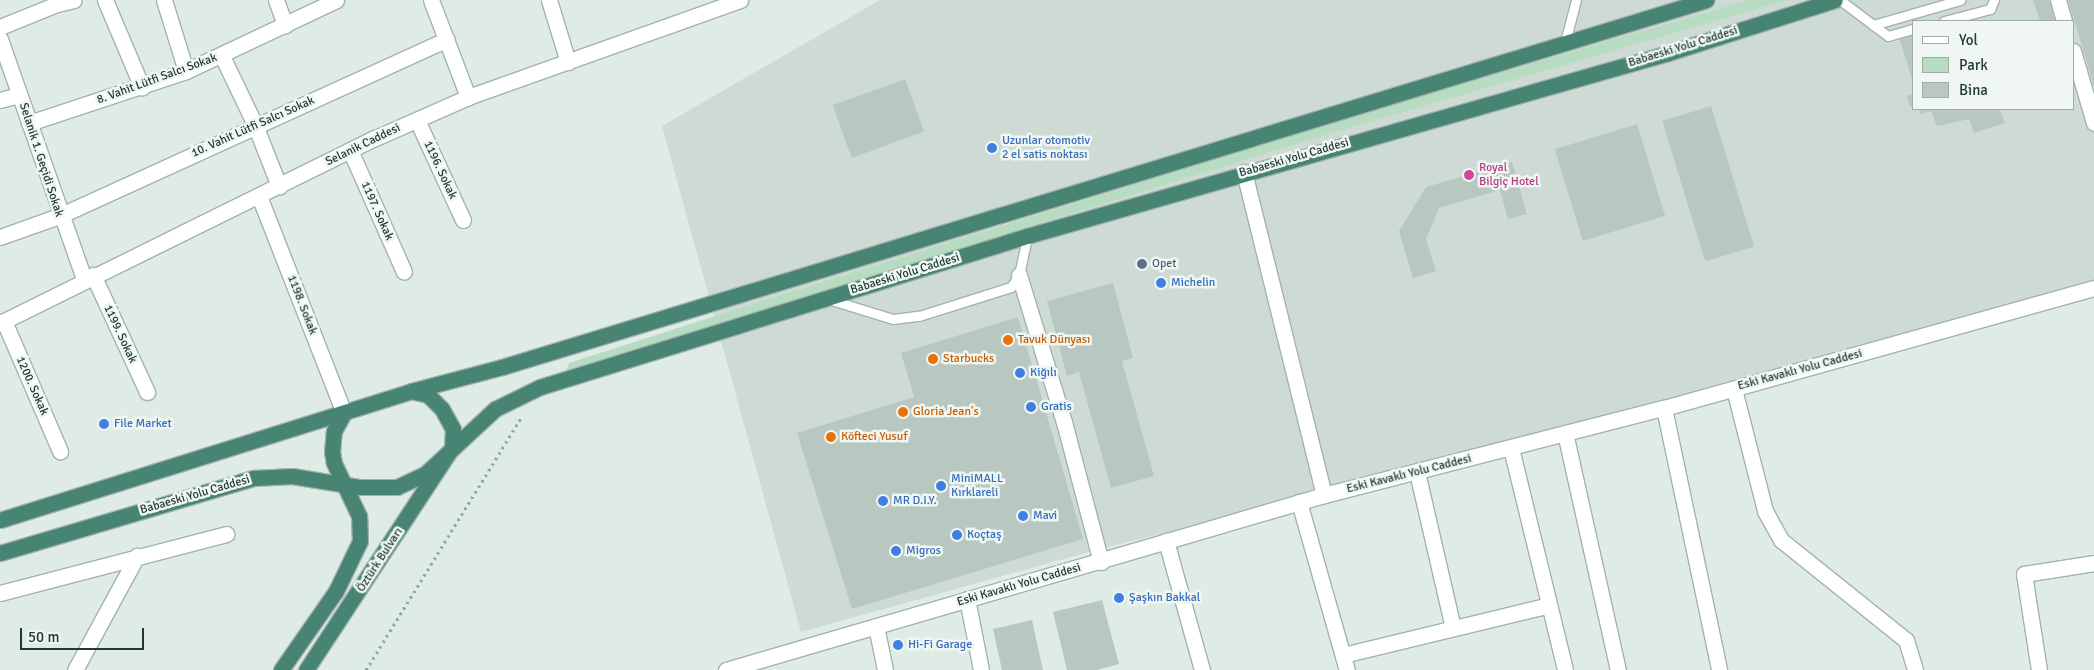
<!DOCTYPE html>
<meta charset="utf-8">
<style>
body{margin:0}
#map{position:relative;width:2094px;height:670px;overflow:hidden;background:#dfebe5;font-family:Signika,sans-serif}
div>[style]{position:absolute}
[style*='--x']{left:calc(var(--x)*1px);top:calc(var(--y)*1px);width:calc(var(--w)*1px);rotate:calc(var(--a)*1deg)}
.built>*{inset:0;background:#cedbd4}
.green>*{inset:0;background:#b8dcc1}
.building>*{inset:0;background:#b8c8c1;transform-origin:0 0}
.path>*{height:3px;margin-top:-1.5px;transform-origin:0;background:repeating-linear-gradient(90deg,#7faf9f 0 2.5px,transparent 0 6.5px)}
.roads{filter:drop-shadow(1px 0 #a2b3ac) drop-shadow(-1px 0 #a2b3ac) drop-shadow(0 1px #a2b3ac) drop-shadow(0 -1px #a2b3ac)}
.service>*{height:9px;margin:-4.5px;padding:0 4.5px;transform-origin:4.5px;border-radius:4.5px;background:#fff}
.minor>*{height:15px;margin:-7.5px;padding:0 7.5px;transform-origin:7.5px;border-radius:7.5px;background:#fff}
.tertiary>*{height:15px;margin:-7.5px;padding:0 7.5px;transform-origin:7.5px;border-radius:7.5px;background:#fff}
.trunk>*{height:15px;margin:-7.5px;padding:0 7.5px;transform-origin:7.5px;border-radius:7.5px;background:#488474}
.dots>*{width:14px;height:14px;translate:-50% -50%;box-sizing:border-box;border:2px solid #f0f7f3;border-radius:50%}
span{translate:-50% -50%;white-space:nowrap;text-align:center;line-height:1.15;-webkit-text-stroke:5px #f0f7f3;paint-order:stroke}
.street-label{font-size:12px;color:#203b33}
.shop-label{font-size:12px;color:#366cbe}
.left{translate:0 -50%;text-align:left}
.hotel-label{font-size:12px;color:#b23c85}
.service-label{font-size:12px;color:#4e5e75}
.food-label{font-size:12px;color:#c56008}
.legend{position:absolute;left:1912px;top:20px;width:162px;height:90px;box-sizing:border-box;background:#f0f7f3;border:1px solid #9daca6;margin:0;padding:6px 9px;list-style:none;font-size:15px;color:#203b33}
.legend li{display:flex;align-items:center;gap:10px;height:25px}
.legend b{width:25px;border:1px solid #9daca6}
.scale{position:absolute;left:20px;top:628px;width:124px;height:22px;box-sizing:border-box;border:2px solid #203b33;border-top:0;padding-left:6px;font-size:15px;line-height:18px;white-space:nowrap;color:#203b33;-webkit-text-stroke:4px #f0f7f3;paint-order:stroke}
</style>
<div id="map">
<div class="built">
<i style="clip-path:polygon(evenodd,880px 0,2094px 0,2094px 282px,1511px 448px,1107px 547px,801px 632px,662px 126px,880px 0,1913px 21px,2073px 21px,2073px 109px,1913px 109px,1913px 21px)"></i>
</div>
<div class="green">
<i style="clip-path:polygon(1749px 0,1788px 0,1338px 131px,566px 371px,569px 363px,759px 302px,1380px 108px)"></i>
</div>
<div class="building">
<i style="clip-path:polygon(2033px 0,2049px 0,2056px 20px,2040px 21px)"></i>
<i style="clip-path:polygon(2068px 0,2094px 0,2094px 86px)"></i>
<i style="clip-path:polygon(1913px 33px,1913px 79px,1912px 79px,1899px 37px)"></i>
<i style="left:905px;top:79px;width:56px;height:77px;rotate:70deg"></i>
<i style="clip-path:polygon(1913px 94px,1913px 106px,1910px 107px,1907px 96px)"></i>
<i style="left:1711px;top:106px;width:147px;height:51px;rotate:73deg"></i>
<i style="clip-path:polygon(1919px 109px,2000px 109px,2005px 123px,1974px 133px,1969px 119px,1937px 126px,1931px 111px,1921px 114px)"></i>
<i style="left:1637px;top:124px;width:96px;height:86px;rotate:73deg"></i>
<i style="clip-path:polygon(1512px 162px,1527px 214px,1508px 219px,1500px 190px,1439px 208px,1426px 239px,1436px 271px,1413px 278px,1399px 231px,1426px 187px)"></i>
<i style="clip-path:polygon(1113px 283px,1133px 358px,1122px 361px,1154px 476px,1111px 488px,1079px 372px,1067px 376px,1047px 301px)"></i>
<i style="clip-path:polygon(1018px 317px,1083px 539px,852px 609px,797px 433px,914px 397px,901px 353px)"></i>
<i style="clip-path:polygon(1102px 600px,1119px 664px,1097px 670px,1067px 670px,1053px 612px)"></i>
<i style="clip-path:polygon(1032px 620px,1043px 670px,1002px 670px,993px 629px)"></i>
</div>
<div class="path">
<i style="--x:366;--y:670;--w:298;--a:-58.4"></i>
</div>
<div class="roads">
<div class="service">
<i style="--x:1840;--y:0;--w:60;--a:36.9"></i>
<i style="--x:1888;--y:36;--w:26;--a:-16"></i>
<i style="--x:1944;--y:21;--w:48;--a:-14.6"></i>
<i style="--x:1990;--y:9;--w:10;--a:-66"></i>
<i style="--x:1873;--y:25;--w:91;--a:-16"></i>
<i style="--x:1565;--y:42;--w:43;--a:-75.3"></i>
<i style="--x:828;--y:299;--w:68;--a:17.1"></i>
<i style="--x:893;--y:319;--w:26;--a:-7"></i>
<i style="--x:919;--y:316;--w:96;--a:-17.5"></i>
<i style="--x:1011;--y:287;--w:14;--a:-56"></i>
<i style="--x:1019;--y:275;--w:40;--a:-78"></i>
</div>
<div class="minor">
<i style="--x:105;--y:0;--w:95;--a:67"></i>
<i style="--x:164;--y:0;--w:74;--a:72.8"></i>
<i style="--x:276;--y:0;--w:27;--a:70"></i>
<i style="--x:431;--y:0;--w:104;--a:69.1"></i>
<i style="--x:549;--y:0;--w:65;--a:73"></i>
<i style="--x:2058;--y:0;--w:22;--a:74"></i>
<i style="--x:57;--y:4;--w:17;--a:-13"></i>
<i style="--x:0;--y:27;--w:61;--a:-22"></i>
<i style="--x:57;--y:4;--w:4;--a:-104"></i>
<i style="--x:0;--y:39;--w:254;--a:70.7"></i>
<i style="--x:2073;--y:51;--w:75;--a:73.7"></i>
<i style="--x:222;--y:56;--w:76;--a:64.4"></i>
<i style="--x:255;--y:125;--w:66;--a:68.5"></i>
<i style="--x:0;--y:100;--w:20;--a:-15"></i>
<i style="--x:417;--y:120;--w:110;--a:65.3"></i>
<i style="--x:29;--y:123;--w:165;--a:-18.3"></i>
<i style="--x:186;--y:71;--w:166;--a:-25.3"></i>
<i style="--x:350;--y:150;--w:133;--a:66.1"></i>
<i style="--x:1244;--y:172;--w:333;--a:76.1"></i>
<i style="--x:259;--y:196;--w:233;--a:68.6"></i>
<i style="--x:0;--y:237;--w:63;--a:-19.6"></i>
<i style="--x:59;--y:216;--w:426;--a:-24.5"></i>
<i style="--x:93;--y:275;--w:129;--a:65.2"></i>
<i style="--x:1019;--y:275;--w:154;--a:73"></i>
<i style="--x:1064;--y:422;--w:145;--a:75.2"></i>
<i style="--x:4;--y:321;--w:142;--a:66.7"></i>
<i style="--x:1734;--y:389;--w:126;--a:75.7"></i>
<i style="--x:1765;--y:511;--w:33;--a:61"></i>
<i style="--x:1781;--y:540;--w:160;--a:38.7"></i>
<i style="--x:1906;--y:640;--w:31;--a:73"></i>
<i style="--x:1664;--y:408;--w:268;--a:78.1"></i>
<i style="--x:1565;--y:433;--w:243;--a:77.4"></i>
<i style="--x:1511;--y:448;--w:228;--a:76.3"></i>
<i style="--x:1417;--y:472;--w:160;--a:77"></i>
<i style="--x:1299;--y:502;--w:175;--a:74.1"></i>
<i style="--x:1166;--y:541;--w:134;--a:74.4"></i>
<i style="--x:0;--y:593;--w:234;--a:-14.6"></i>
<i style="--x:967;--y:599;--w:72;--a:78.8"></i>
<i style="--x:876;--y:626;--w:45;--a:78.4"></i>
<i style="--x:1343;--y:655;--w:212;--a:-13.6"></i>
<i style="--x:75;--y:670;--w:130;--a:-61.5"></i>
<i style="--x:2039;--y:670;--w:97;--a:-98.9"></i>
<i style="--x:2024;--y:574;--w:71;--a:-8.9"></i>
</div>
<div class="tertiary">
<i style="--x:0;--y:323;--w:418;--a:-26.3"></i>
<i style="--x:375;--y:138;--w:102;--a:-23.8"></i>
<i style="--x:468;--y:97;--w:289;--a:-19.6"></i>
<i style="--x:726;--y:670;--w:623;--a:-16.31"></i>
<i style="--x:1324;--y:495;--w:351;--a:-14.4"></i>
<i style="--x:1664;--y:408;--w:446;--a:-15.6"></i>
</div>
<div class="trunk">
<i style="--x:0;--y:520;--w:431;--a:-17.4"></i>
<i style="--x:411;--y:391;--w:94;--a:-14.8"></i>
<i style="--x:502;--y:367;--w:1259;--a:-16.95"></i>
<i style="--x:0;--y:553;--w:265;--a:-16.5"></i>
<i style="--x:254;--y:478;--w:38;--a:-3"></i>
<i style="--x:292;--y:476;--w:69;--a:9.2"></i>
<i style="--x:360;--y:487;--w:37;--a:0"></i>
<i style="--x:397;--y:487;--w:31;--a:-25"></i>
<i style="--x:425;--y:474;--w:96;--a:-42.9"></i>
<i style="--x:495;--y:409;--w:50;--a:-26.1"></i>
<i style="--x:540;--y:387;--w:510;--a:-17.23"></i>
<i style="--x:1027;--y:236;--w:667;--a:-15.93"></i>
<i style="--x:1668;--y:53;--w:175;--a:-17.6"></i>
<i style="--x:281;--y:670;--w:96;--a:-55.2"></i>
<i style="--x:336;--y:591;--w:55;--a:-64.4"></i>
<i style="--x:360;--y:541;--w:25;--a:-92"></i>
<i style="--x:359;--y:516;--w:59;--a:-115.3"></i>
<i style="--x:334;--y:463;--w:11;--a:-100"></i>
<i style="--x:332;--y:452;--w:21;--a:-85"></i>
<i style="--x:334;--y:431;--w:21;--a:-61"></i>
<i style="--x:306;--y:670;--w:266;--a:-56.7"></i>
<i style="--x:452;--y:448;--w:19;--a:-87"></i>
<i style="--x:453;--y:429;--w:23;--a:-119"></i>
<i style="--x:442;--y:409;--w:20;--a:-135"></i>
<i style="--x:428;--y:395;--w:17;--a:-167"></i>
</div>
</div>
<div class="dots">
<i style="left:992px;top:148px;background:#3f7fe0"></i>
<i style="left:1469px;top:175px;background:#d1479c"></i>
<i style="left:1142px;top:264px;background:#5c6f8a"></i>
<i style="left:1161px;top:283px;background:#3f7fe0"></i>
<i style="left:1008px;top:340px;background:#e8710a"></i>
<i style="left:933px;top:359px;background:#e8710a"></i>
<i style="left:1020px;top:373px;background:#3f7fe0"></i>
<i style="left:1031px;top:407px;background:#3f7fe0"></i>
<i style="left:903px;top:412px;background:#e8710a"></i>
<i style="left:104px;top:424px;background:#3f7fe0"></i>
<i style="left:831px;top:437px;background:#e8710a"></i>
<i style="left:941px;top:486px;background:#3f7fe0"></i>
<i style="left:883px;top:501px;background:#3f7fe0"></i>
<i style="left:1023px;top:516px;background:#3f7fe0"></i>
<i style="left:957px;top:535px;background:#3f7fe0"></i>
<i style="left:896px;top:551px;background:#3f7fe0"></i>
<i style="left:1119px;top:598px;background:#3f7fe0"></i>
<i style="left:898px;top:645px;background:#3f7fe0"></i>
</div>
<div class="street-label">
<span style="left:1683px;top:47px;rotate:-17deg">Babaeski Yolu Caddesi</span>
<span style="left:157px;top:79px;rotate:-20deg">8. Vahit Lütfi Salcı Sokak</span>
<span style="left:253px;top:127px;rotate:-24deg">10. Vahit Lütfi Salcı Sokak</span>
<span style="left:363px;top:145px;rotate:-26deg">Selanik Caddesi</span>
<span style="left:1294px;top:158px;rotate:-16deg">Babaeski Yolu Caddesi</span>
<span style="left:41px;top:160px;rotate:72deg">Selanik 1. Geçidi Sokak</span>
<span style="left:440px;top:170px;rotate:65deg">1196. Sokak</span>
<span style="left:377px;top:211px;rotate:66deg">1197. Sokak</span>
<span style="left:905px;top:274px;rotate:-17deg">Babaeski Yolu Caddesi</span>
<span style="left:302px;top:305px;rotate:69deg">1198. Sokak</span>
<span style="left:120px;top:334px;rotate:65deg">1199. Sokak</span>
<span style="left:1800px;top:370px;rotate:-15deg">Eski Kavaklı Yolu Caddesi</span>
<span style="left:32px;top:386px;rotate:66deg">1200. Sokak</span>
<span style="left:1409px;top:474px;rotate:-14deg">Eski Kavaklı Yolu Caddesi</span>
<span style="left:195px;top:495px;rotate:-16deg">Babaeski Yolu Caddesi</span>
<span style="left:380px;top:560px;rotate:-57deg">Öztürk Bulvarı</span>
<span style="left:1019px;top:585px;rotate:-16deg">Eski Kavaklı Yolu Caddesi</span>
</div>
<div class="shop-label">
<span class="left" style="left:1002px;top:148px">Uzunlar otomotiv<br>2 el satis noktası</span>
<span class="left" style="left:1171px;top:283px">Michelin</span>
<span class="left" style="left:1030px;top:373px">Kiğılı</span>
<span class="left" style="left:1041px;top:407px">Gratis</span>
<span class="left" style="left:114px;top:424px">File Market</span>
<span class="left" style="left:951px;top:486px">MiniMALL<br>Kırklareli</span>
<span class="left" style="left:893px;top:501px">MR D.I.Y.</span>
<span class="left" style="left:1033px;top:516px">Mavi</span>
<span class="left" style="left:967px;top:535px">Koçtaş</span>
<span class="left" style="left:906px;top:551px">Migros</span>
<span class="left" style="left:1129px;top:598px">Şaşkın Bakkal</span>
<span class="left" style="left:908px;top:645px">Hi-Fi Garage</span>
</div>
<div class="hotel-label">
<span class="left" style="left:1479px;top:175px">Royal<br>Bilgiç Hotel</span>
</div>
<div class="service-label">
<span class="left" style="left:1152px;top:264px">Opet</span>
</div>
<div class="food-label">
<span class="left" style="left:1018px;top:340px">Tavuk Dünyası</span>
<span class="left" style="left:943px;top:359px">Starbucks</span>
<span class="left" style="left:913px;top:412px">Gloria Jean's</span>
<span class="left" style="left:841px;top:437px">Köfteci Yusuf</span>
</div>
<ul class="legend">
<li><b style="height:6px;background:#fff"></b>Yol</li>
<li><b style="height:14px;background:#b8dcc1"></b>Park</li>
<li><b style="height:14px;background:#b8c8c1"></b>Bina</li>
</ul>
<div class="scale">50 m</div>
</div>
